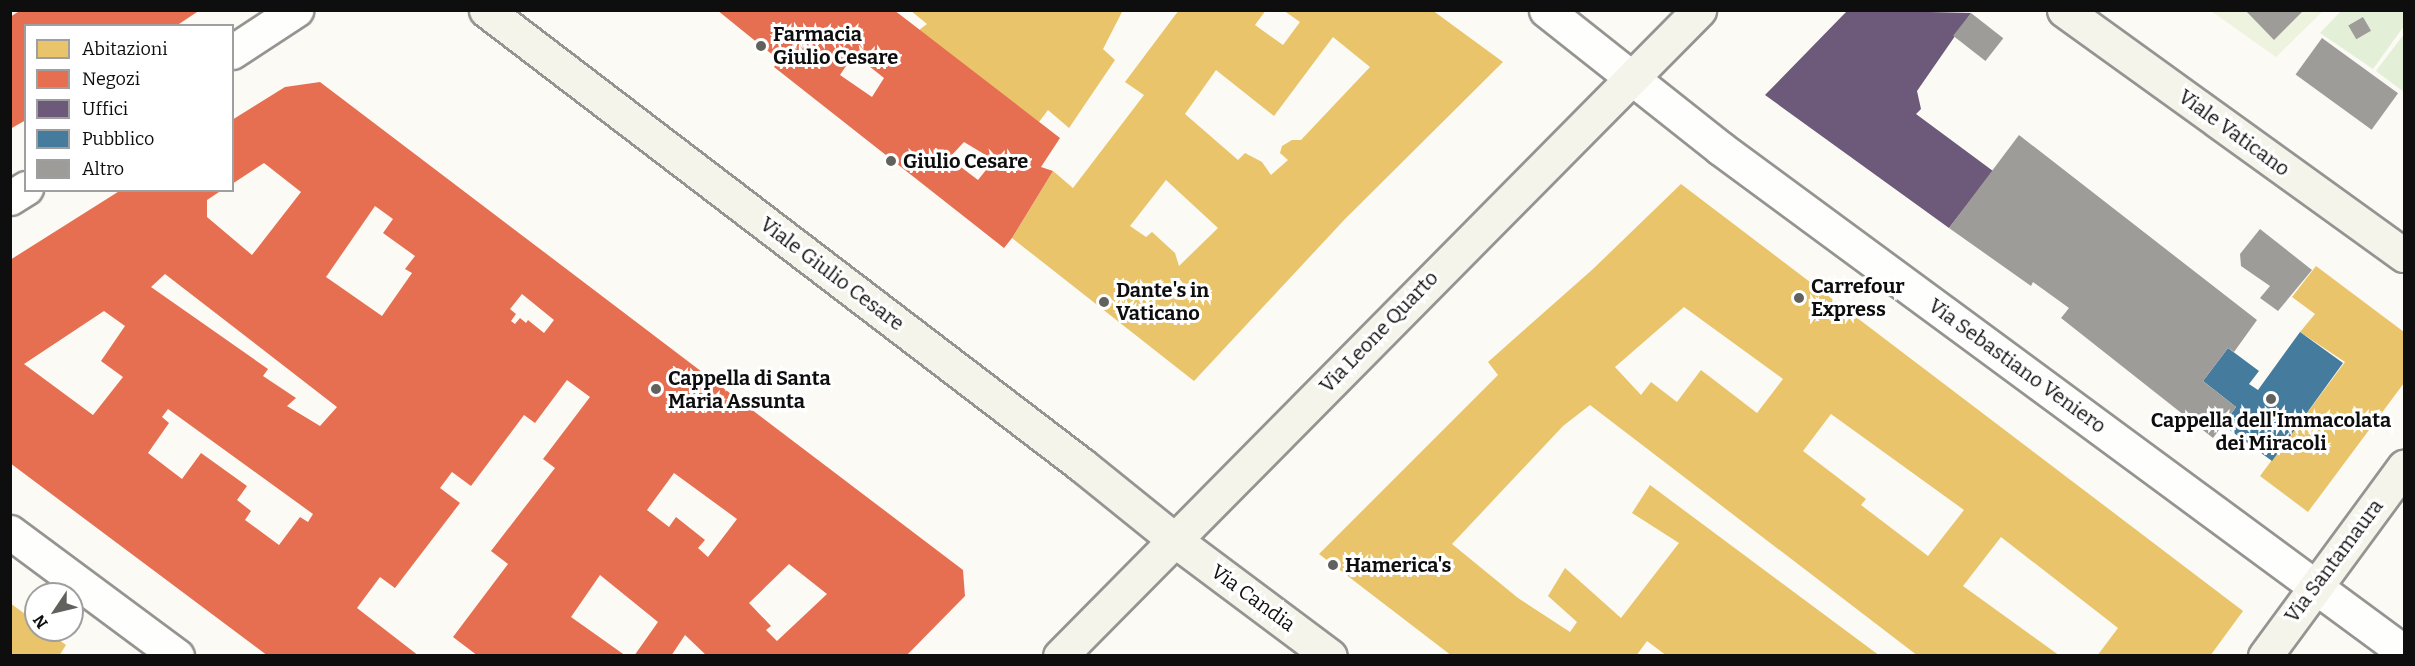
<!DOCTYPE html>
<style>
body{margin:0}
#map{position:relative;width:2415px;height:666px;overflow:hidden;background:#fbfaf4;font-family:Bitter,serif}
div>[style]{position:absolute}
[style*='--x']{left:calc(var(--x)*1px);top:calc(var(--y)*1px);width:calc(var(--w)*1px);rotate:calc(var(--a)*1deg)}
.green>*{inset:0;background:#e3efd6}
.pitch>*{inset:0;background:#edf3df}
.homes>*{inset:0;background:#e9c46a}
.shops>*{inset:0;background:#e76f51}
.offices>*{inset:0;background:#6d597a}
.public>*{inset:0;background:#457b9d}
.building>*{inset:0;background:#9e9c99;transform-origin:0 0}
.roads{filter:drop-shadow(2px 0 #959492) drop-shadow(-2px 0 #959492) drop-shadow(0 2px #959492) drop-shadow(0 -2px #959492)}
.street>*{height:33px;margin:-16.5px;padding:0 16.5px;transform-origin:16.5px;border-radius:16.5px;background:#fefefd}
.secondary>*{height:33px;margin:-16.5px;padding:0 16.5px;transform-origin:16.5px;border-radius:16.5px;background:#f5f4eb}
.dots>*{width:16px;height:16px;translate:-50% -50%;box-sizing:border-box;border:3px solid #fff;border-radius:50%}
span{translate:-50% -50%;white-space:nowrap;text-align:center;line-height:1.15;-webkit-text-stroke:6px #fff;paint-order:stroke}
.poi-label{font-size:20px;color:#0e0e0e;font-weight:700}
.left{translate:0 -50%;text-align:left}
.street-label{font-size:20px;color:#0e0e0e}
.frame{position:absolute;inset:0;border:12px solid #0e0e0e;pointer-events:none}
.legend{position:absolute;left:24px;top:24px;width:210px;height:168px;box-sizing:border-box;background:#fff;border:2px solid #9f9f9f;margin:0;padding:8px 10px;list-style:none;font-size:18px;color:#0e0e0e}
.legend li{display:flex;align-items:center;gap:12px;height:30px}
.legend b{width:30px;border:2px solid #9f9f9f}
.north{position:absolute;left:24px;top:582px;width:60px;height:60px;box-sizing:border-box;background:#fff;border:2px solid #9f9f9f;border-radius:50%;rotate:235deg;font-size:16px;font-weight:700;line-height:24px;text-align:center;color:#0e0e0e}
.north::after{content:'';display:block;margin:auto;width:21px;height:27px;background:#61615e;clip-path:polygon(50% 0,100% 100%,50% 72%,0 100%)}
</style>
<div id="map">
<div class="green">
<i style="clip-path:polygon(2341px 11px,2404px 11px,2404px 26px,2373px 69px,2320px 33px)"></i>
<i style="clip-path:polygon(2404px 34px,2404px 92px,2376px 71px)"></i>
</div>
<div class="pitch">
<i style="clip-path:polygon(2211px 11px,2323px 11px,2276px 57px)"></i>
</div>
<div class="homes">
<i style="clip-path:polygon(910px 10px,1123px 10px,1103px 49px,1115px 60px,1069px 128px,1048px 110px,1039px 122px,919px 30px,927px 24px)"></i>
<i style="clip-path:polygon(evenodd,1179px 10px,1266px 10px,1255px 25px,1283px 45px,1300px 22px,1283px 10px,1432px 10px,1503px 62px,1345px 219px,1194px 381px,1012px 238px,1053px 171px,1073px 188px,1144px 95px,1125px 82px,1179px 10px,1333px 37px,1370px 67px,1301px 140px,1292px 140px,1282px 146px,1280px 153px,1288px 160px,1271px 175px,1262px 162px,1245px 153px,1238px 160px,1185px 114px,1216px 70px,1274px 116px,1333px 37px,1179px 10px,1166px 180px,1218px 228px,1179px 266px,1175px 253px,1152px 232px,1146px 237px,1130px 226px,1166px 180px)"></i>
<i style="clip-path:polygon(evenodd,1681px 184px,2243px 611px,2210px 656px,2097px 656px,2118px 628px,2001px 537px,1963px 586px,2060px 656px,1918px 656px,1590px 405px,1563px 426px,1452px 544px,1518px 598px,1570px 632px,1577px 622px,1548px 596px,1565px 568px,1621px 618px,1679px 543px,1632px 513px,1650px 485px,1880px 656px,1667px 656px,1647px 641px,1636px 656px,1452px 656px,1319px 554px,1498px 375px,1488px 362px,1593px 269px,1681px 184px,1684px 307px,1783px 379px,1757px 413px,1701px 370px,1677px 402px,1651px 382px,1641px 395px,1615px 367px,1684px 307px,1681px 184px,1831px 414px,1964px 510px,1928px 556px,1861px 505px,1866px 499px,1803px 451px,1831px 414px)"></i>
<i style="clip-path:polygon(2316px 266px,2404px 332px,2404px 383px,2308px 512px,2260px 476px,2345px 362px,2300px 332px,2315px 314px,2292px 297px)"></i>
<i style="clip-path:polygon(10px 603px,36px 622px,36px 630px,46px 630px,66px 645px,59px 656px,10px 656px)"></i>
</div>
<div class="shops">
<i style="clip-path:polygon(21px 10px,200px 10px,176px 26px,26px 26px,26px 120px,10px 129px,10px 17px)"></i>
<i style="clip-path:polygon(evenodd,717px 10px,894px 10px,1060px 138px,1041px 167px,1053px 171px,1012px 238px,1004px 248px,774px 67px,779px 60px,717px 10px,854px 54px,884px 78px,872px 97px,840px 75px,854px 54px,717px 10px,964px 142px,994px 160px,978px 180px,949px 158px,964px 142px)"></i>
<i style="clip-path:polygon(evenodd,320px 82px,963px 570px,965px 596px,906px 656px,707px 656px,685px 635px,671px 656px,634px 656px,658px 622px,600px 575px,571px 617px,626px 656px,478px 656px,453px 637px,508px 564px,491px 551px,555px 468px,543px 459px,590px 397px,567px 380px,535px 423px,524px 415px,471px 486px,452px 472px,440px 488px,460px 503px,395px 588px,380px 577px,357px 608px,419px 656px,268px 656px,10px 463px,10px 260px,121px 190px,222px 190px,207px 200px,207px 217px,252px 255px,301px 192px,264px 163px,232px 184px,232px 120px,285px 87px,320px 82px,375px 206px,393px 219px,383px 233px,415px 256px,405px 269px,412px 273px,382px 316px,326px 277px,375px 206px,320px 82px,165px 274px,337px 407px,320px 426px,287px 406px,296px 398px,263px 376px,268px 369px,151px 287px,165px 274px,320px 82px,522px 294px,554px 320px,544px 333px,528px 320px,526px 323px,520px 318px,515px 324px,511px 321px,516px 314px,510px 309px,522px 294px,320px 82px,104px 311px,125px 326px,101px 361px,123px 377px,93px 415px,24px 364px,104px 311px,320px 82px,168px 409px,313px 514px,308px 522px,300px 517px,279px 545px,245px 520px,251px 511px,237px 500px,247px 486px,201px 453px,182px 479px,148px 453px,169px 423px,162px 417px,168px 409px,320px 82px,674px 473px,737px 519px,708px 557px,698px 548px,705px 540px,676px 517px,669px 527px,647px 510px,674px 473px,320px 82px,789px 564px,827px 594px,777px 641px,766px 630px,771px 626px,749px 603px,789px 564px)"></i>
</div>
<div class="offices">
<i style="clip-path:polygon(1848px 10px,1971px 13px,1917px 91px,1921px 109px,1916px 114px,1993px 171px,1949px 228px,1765px 95px)"></i>
</div>
<div class="public">
<i style="clip-path:polygon(2300px 332px,2343px 363px,2272px 461px,2223px 425px,2236px 407px,2203px 381px,2228px 348px,2259px 371px,2249px 384px,2258px 390px)"></i>
</div>
<div class="building">
<i style="clip-path:polygon(2245px 10px,2304px 10px,2274px 40px)"></i>
<i style="left:1971px;top:13px;width:41px;height:29px;rotate:38deg"></i>
<i style="left:2363px;top:17px;width:16px;height:17px;rotate:60deg"></i>
<i style="left:2322px;top:38px;width:94px;height:45px;rotate:36deg"></i>
<i style="clip-path:polygon(2019px 135px,2257px 320px,2234px 352px,2228px 348px,2203px 381px,2236px 407px,2213px 438px,2061px 318px,2069px 308px,2033px 282px,2031px 286px,1949px 228px)"></i>
<i style="clip-path:polygon(2260px 229px,2312px 270px,2278px 311px,2260px 298px,2270px 286px,2241px 266px,2240px 254px)"></i>
</div>
<div class="roads">
<div class="street">
<i style="--x:1546;--y:10;--w:222;--a:38.4"></i>
<i style="--x:1720;--y:148;--w:850;--a:36.38"></i>
<i style="--x:232;--y:52;--w:77;--a:-33.3"></i>
<i style="--x:10;--y:198;--w:19;--a:-32"></i>
<i style="--x:10;--y:532;--w:208;--a:36.6"></i>
</div>
<div class="secondary">
<i style="--x:486;--y:10;--w:751;--a:37.37"></i>
<i style="--x:1083;--y:466;--w:119;--a:38.9"></i>
<i style="--x:1176;--y:541;--w:192;--a:36.8"></i>
<i style="--x:2064;--y:10;--w:419;--a:35.8"></i>
<i style="--x:1060;--y:656;--w:909;--a:-45.31"></i>
<i style="--x:2265;--y:656;--w:235;--a:-53.7"></i>
</div>
</div>
<div class="dots">
<i style="left:761px;top:46px;background:#61615e"></i>
<i style="left:891px;top:161px;background:#61615e"></i>
<i style="left:1799px;top:298px;background:#61615e"></i>
<i style="left:1104px;top:302px;background:#61615e"></i>
<i style="left:656px;top:389px;background:#61615e"></i>
<i style="left:2271px;top:399px;background:#61615e"></i>
<i style="left:1333px;top:565px;background:#61615e"></i>
</div>
<div class="poi-label">
<span class="left" style="left:773px;top:46px">Farmacia<br>Giulio Cesare</span>
<span class="left" style="left:903px;top:161px">Giulio Cesare</span>
<span class="left" style="left:1811px;top:298px">Carrefour<br>Express</span>
<span class="left" style="left:1116px;top:302px">Dante's in<br>Vaticano</span>
<span class="left" style="left:668px;top:390px">Cappella di Santa<br>Maria Assunta</span>
<span style="left:2271px;top:432px">Cappella dell'Immacolata<br>dei Miracoli</span>
<span class="left" style="left:1345px;top:565px">Hamerica's</span>
</div>
<div class="street-label">
<span style="left:2234px;top:133px;rotate:36deg">Viale Vaticano</span>
<span style="left:832px;top:274px;rotate:37deg">Viale Giulio Cesare</span>
<span style="left:1379px;top:332px;rotate:-46deg">Via Leone Quarto</span>
<span style="left:2017px;top:366px;rotate:36deg">Via Sebastiano Veniero</span>
<span style="left:2334px;top:561px;rotate:-53deg">Via Santamaura</span>
<span style="left:1253px;top:598px;rotate:36deg">Via Candia</span>
</div>
<div class="frame"></div>
<ul class="legend">
<li><b style="height:16px;background:#e9c46a"></b>Abitazioni</li>
<li><b style="height:16px;background:#e76f51"></b>Negozi</li>
<li><b style="height:16px;background:#6d597a"></b>Uffici</li>
<li><b style="height:16px;background:#457b9d"></b>Pubblico</li>
<li><b style="height:16px;background:#9e9c99"></b>Altro</li>
</ul>
<div class="north">N</div>
</div>
